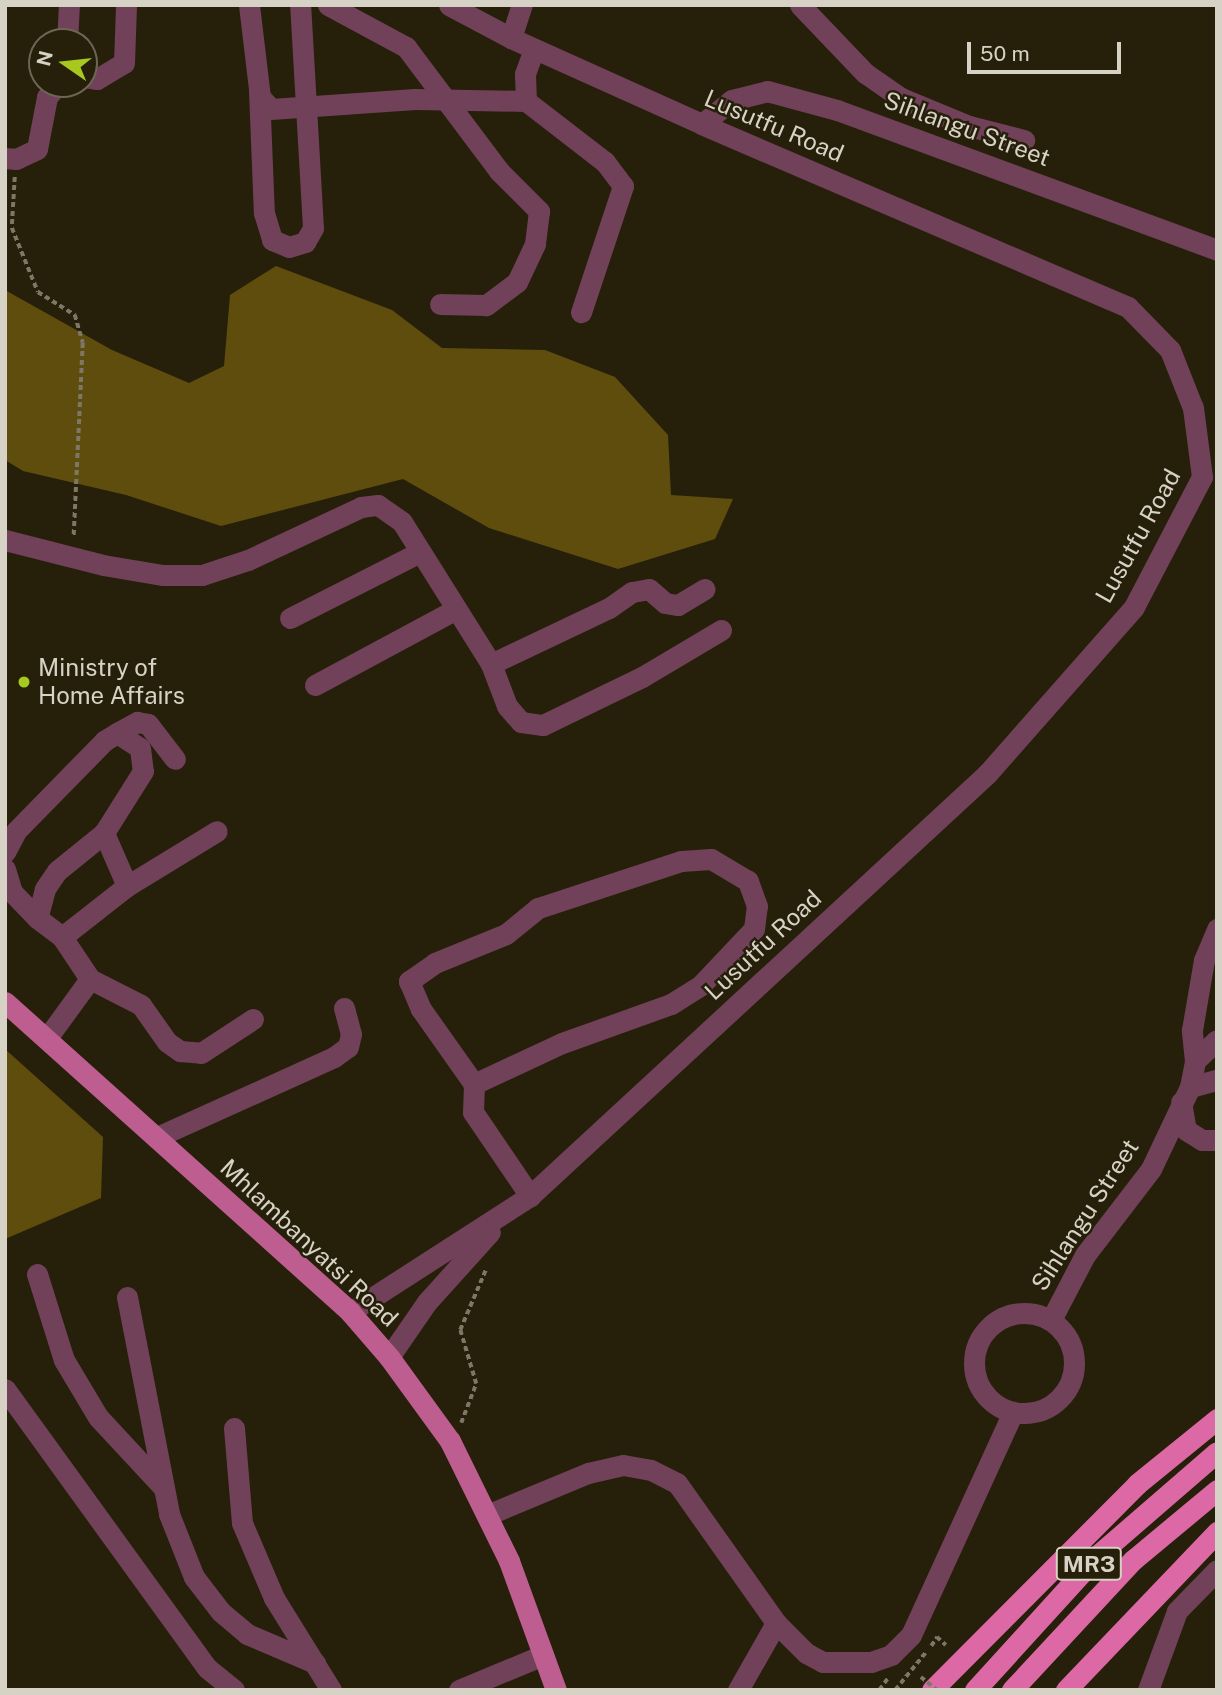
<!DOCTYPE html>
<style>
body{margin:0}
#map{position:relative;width:1222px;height:1695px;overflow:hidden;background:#261f0a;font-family:"Public Sans",sans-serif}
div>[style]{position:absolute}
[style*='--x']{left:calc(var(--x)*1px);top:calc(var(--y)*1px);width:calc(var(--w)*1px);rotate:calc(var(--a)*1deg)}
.forest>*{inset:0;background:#5f4d0d}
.path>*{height:3.5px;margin-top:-1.75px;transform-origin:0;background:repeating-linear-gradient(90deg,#7d7766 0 5px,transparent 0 8.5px)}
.minor>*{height:21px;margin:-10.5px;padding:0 10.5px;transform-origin:10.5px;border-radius:10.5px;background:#704158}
.minor>.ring{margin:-10.5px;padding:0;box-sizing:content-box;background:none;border:21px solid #704158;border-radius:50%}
.major>*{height:21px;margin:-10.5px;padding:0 10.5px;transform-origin:10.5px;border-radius:10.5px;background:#be5d90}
.highway>*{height:21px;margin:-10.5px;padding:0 10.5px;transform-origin:10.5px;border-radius:10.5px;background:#dd68a6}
.path-bridge>*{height:3.5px;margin-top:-1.75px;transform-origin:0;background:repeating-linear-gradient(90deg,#7d7766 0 5px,transparent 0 8.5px)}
.dots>*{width:19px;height:19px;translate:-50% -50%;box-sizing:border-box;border:4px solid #261f0a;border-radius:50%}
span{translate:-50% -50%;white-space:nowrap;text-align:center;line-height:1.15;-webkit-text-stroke:5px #261f0a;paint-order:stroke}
.shield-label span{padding:2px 5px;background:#261f0a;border:2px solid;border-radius:5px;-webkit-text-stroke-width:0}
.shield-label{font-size:23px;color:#d6d2c5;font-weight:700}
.street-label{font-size:24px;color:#d6d2c5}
.poi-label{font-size:24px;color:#d6d2c5}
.left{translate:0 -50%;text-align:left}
.frame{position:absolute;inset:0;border:7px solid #d6d2c5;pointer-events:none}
.north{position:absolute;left:28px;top:28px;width:70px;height:70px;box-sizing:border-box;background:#261f0a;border:2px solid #6c6755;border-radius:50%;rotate:284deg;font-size:19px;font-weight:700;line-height:28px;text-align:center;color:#d6d2c5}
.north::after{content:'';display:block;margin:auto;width:24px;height:32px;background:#a7c81f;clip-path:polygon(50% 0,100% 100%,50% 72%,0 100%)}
.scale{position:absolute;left:967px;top:42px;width:154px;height:32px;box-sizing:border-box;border:4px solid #d6d2c5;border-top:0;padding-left:9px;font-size:21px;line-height:24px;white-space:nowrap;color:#d6d2c5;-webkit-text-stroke:5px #261f0a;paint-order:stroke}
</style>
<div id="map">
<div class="forest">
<i style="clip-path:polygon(276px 266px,392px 310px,442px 348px,545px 350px,615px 377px,668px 435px,671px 495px,733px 499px,715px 539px,618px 569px,489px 528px,403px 479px,221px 526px,126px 495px,23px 471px,5px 460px,5px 290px,112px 350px,189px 383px,224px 366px,230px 295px)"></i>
<i style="clip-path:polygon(5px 1049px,103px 1137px,101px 1198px,5px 1239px)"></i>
</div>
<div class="path">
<i style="--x:15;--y:177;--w:51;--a:93.4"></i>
<i style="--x:12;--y:228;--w:69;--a:67.9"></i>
<i style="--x:38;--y:292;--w:44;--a:31.9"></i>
<i style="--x:75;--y:315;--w:29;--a:74"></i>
<i style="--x:83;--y:343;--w:194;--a:92.7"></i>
<i style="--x:461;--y:1423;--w:42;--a:-69"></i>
<i style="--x:476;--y:1384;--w:56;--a:-106.5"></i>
<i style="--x:460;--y:1330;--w:66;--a:-66.9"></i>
<i style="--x:931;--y:1646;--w:11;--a:-56"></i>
<i style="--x:937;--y:1637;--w:12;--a:42"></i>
<i style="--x:879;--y:1690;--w:15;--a:-53"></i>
<i style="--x:895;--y:1690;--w:49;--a:-50.8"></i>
</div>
<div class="minor">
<i style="--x:249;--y:5;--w:93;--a:83.2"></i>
<i style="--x:260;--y:97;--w:16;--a:47"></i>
<i style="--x:271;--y:109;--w:144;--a:-4"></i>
<i style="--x:415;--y:99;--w:111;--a:1"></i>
<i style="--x:328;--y:5;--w:89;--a:28.3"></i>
<i style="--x:406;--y:47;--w:155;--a:53.1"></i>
<i style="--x:499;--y:171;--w:57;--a:45"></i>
<i style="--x:539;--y:211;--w:33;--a:97"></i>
<i style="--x:535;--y:244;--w:42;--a:115.3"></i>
<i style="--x:517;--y:282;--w:39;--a:143"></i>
<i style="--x:486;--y:305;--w:46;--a:-178.8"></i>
<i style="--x:800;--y:5;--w:94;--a:46.3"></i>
<i style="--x:865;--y:73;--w:44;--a:34.8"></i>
<i style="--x:901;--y:98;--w:74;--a:22.4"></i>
<i style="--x:969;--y:126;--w:57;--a:14.3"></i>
<i style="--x:511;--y:38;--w:35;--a:-72"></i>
<i style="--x:67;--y:42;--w:37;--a:-87"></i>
<i style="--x:534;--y:49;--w:27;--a:110"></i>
<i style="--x:525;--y:74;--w:27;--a:88"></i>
<i style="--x:526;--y:101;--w:100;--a:37.7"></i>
<i style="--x:605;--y:162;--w:30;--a:53"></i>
<i style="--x:623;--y:186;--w:133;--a:108.4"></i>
<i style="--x:84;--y:77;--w:13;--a:9"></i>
<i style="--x:97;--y:79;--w:31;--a:-31"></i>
<i style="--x:124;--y:63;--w:58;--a:-88"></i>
<i style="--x:259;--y:91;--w:122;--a:87.7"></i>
<i style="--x:264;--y:213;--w:28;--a:73"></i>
<i style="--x:272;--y:240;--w:18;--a:22"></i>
<i style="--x:289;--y:247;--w:17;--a:-17"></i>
<i style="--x:305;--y:242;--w:16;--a:-60"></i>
<i style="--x:313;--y:228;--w:223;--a:-93.3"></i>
<i style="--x:702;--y:124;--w:38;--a:-39"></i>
<i style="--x:732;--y:100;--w:36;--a:-14"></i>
<i style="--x:767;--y:91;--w:73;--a:15.2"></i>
<i style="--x:837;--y:110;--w:405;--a:20.2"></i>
<i style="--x:5;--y:158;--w:11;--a:5"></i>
<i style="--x:16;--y:159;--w:23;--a:-25"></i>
<i style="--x:37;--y:149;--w:53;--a:-79.1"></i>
<i style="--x:47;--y:97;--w:17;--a:-50"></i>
<i style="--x:5;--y:540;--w:101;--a:14.3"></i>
<i style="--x:103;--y:565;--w:61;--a:9.5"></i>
<i style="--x:163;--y:575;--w:39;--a:0"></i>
<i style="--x:202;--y:575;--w:48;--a:-18.1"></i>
<i style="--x:248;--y:560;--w:125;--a:-25.1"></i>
<i style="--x:361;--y:507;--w:17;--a:-7"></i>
<i style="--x:378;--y:505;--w:29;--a:35"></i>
<i style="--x:402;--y:522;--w:168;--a:57.9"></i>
<i style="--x:491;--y:664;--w:45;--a:69.1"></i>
<i style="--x:507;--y:706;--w:21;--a:49"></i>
<i style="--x:521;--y:722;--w:22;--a:8"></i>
<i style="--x:543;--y:725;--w:110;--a:-25.9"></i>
<i style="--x:642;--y:677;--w:92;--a:-30.7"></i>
<i style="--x:290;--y:618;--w:146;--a:-26.9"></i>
<i style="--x:491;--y:664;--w:131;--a:-25.4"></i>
<i style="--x:609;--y:608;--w:28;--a:-35"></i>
<i style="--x:632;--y:592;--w:17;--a:-10"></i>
<i style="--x:649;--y:589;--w:21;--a:41"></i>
<i style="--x:665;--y:603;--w:13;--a:9"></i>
<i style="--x:678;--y:605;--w:31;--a:-31"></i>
<i style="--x:315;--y:685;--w:160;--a:-28.3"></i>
<i style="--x:117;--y:733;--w:23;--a:-29"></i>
<i style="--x:137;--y:722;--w:11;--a:10"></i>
<i style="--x:148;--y:724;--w:44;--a:52.4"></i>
<i style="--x:104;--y:833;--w:58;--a:66.5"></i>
<i style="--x:5;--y:852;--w:24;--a:-62"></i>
<i style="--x:16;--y:831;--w:126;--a:-45.6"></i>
<i style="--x:104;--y:741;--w:15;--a:-32"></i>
<i style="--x:117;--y:733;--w:27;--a:33"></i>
<i style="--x:140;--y:748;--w:23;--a:83"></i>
<i style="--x:143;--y:771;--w:73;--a:122.2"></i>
<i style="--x:104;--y:833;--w:60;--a:141"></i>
<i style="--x:57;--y:871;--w:22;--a:124"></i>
<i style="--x:45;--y:889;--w:30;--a:105"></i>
<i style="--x:37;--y:918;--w:31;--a:37"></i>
<i style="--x:62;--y:937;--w:50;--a:56.3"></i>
<i style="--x:90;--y:979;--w:57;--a:27"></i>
<i style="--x:141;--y:1005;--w:45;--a:54.9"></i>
<i style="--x:167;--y:1042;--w:16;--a:35"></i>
<i style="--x:180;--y:1051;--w:21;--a:5"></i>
<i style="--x:201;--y:1053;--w:62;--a:-33.2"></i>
<i style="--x:5;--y:869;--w:24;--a:73"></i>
<i style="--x:12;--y:892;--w:36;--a:46"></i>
<i style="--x:62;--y:937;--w:83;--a:-38.1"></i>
<i style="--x:127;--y:886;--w:105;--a:-31.4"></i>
<i style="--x:47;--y:1038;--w:73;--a:-53.9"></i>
<i style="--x:1195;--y:1061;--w:30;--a:-44"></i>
<i style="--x:474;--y:1084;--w:97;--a:-25"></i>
<i style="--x:562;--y:1043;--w:116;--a:-19.7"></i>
<i style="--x:671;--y:1004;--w:36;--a:-32"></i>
<i style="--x:701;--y:985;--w:77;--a:-46.6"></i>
<i style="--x:754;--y:929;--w:23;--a:-83"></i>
<i style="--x:757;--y:906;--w:27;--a:-110"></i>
<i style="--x:748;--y:881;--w:43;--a:-149.3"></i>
<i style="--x:711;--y:859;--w:30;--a:176"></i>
<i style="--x:681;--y:861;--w:151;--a:161.8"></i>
<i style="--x:538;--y:908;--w:41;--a:140.9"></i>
<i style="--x:506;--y:934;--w:77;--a:157.8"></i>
<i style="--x:435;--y:963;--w:32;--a:145"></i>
<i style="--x:409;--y:981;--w:30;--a:67"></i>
<i style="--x:421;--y:1009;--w:92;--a:54.8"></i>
<i style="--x:474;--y:1084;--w:28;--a:92"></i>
<i style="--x:473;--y:1112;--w:102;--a:55.8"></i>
<i style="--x:1190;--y:1087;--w:28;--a:-15"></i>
<i style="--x:1181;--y:1102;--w:28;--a:80"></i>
<i style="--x:1186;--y:1130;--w:19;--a:32"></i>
<i style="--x:1202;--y:1140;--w:15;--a:0"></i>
<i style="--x:157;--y:1137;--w:194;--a:-24.3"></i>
<i style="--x:334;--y:1057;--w:17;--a:-36"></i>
<i style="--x:348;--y:1047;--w:13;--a:-77"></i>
<i style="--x:351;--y:1034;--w:27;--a:-105"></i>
<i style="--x:37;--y:1274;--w:90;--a:72.6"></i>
<i style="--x:64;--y:1360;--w:66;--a:59.2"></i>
<i style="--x:98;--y:1417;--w:97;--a:47.1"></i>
<i style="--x:127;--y:1297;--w:221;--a:79"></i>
<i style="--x:169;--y:1514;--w:68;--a:68.4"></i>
<i style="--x:194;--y:1577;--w:44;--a:52.4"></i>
<i style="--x:221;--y:1612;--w:34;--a:40"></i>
<i style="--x:247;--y:1634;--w:74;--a:23.1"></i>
<i style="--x:350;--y:1312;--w:214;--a:-32.8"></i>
<i style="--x:530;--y:1196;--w:622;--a:-42.72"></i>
<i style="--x:987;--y:774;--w:222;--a:-48.6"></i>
<i style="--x:1134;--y:607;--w:147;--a:-62.4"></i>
<i style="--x:1202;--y:477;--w:70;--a:-97.4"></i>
<i style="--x:1193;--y:408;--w:62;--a:-111.6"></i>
<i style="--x:1170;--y:350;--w:60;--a:-134.3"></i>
<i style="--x:1128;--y:307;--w:464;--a:-156.8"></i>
<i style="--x:702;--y:124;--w:209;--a:-155.8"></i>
<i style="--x:511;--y:38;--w:70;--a:-152"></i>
<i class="ring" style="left:974px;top:1313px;width:79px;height:79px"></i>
<i style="--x:1051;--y:1320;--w:73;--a:-62.4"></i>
<i style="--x:1085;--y:1255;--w:108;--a:-52.5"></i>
<i style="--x:1151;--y:1169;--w:91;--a:-64.6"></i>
<i style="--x:1190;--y:1087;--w:26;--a:-79"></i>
<i style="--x:1195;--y:1061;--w:31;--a:-96"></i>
<i style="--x:1192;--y:1030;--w:71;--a:-80.3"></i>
<i style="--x:1204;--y:960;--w:34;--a:-67"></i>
<i style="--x:389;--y:1357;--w:67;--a:-55.4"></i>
<i style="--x:427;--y:1302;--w:94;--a:-48"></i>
<i style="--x:5;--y:1389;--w:344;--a:54.1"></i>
<i style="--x:207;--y:1668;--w:35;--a:39"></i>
<i style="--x:234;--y:1428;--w:95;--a:85.2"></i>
<i style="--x:242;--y:1523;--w:82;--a:66.9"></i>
<i style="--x:274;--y:1598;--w:108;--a:58.2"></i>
<i style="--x:487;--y:1515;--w:109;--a:-22.6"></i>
<i style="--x:588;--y:1473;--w:36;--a:-13"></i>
<i style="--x:623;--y:1465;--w:28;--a:10"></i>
<i style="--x:651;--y:1470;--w:29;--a:27"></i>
<i style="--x:677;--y:1483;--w:171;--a:54.7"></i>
<i style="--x:776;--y:1623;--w:42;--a:45"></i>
<i style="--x:806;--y:1653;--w:19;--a:28"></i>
<i style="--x:823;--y:1662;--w:48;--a:0"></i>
<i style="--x:871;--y:1662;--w:21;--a:-19"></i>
<i style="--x:891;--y:1655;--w:28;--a:-45"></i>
<i style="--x:911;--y:1635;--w:245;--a:-65.4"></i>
<i style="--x:459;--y:1690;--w:91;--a:-22.6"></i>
<i style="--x:738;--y:1690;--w:77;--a:-60.4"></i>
<i style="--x:1148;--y:1690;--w:84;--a:-69.8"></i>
<i style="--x:1177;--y:1611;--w:57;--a:-45.7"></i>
</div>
<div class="major">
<i style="--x:5;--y:1002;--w:464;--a:41.9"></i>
<i style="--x:350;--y:1312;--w:60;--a:49.1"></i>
<i style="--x:389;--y:1357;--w:104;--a:54"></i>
<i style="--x:450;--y:1441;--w:134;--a:63.8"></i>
<i style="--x:509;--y:1561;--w:137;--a:70"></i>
</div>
<div class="highway">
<i style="--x:932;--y:1690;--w:291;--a:-45.1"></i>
<i style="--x:1137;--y:1484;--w:103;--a:-39.1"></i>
<i style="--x:975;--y:1690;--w:183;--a:-47.7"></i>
<i style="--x:1098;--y:1555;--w:157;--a:-40.9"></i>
<i style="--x:1012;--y:1690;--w:178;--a:-47.1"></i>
<i style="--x:1133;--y:1560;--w:109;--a:-39.8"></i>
<i style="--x:1066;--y:1690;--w:219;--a:-46.3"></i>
</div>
<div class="path-bridge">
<i style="--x:921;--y:1677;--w:21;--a:39"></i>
</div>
<div class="dots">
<i style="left:24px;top:682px;background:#a7c81f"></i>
</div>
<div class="shield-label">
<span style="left:1089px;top:1564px">MR3</span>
</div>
<div class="street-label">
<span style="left:774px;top:126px;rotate:23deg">Lusutfu Road</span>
<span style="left:967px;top:129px;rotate:20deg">Sihlangu Street</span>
<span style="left:1138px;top:536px;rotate:-61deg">Lusutfu Road</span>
<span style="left:763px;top:945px;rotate:-43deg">Lusutfu Road</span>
<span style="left:1085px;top:1215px;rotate:-57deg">Sihlangu Street</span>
<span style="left:309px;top:1243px;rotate:43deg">Mhlambanyatsi Road</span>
</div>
<div class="poi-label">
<span class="left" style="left:38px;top:682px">Ministry of<br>Home Affairs</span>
</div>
<div class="frame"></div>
<div class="north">N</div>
<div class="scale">50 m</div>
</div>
